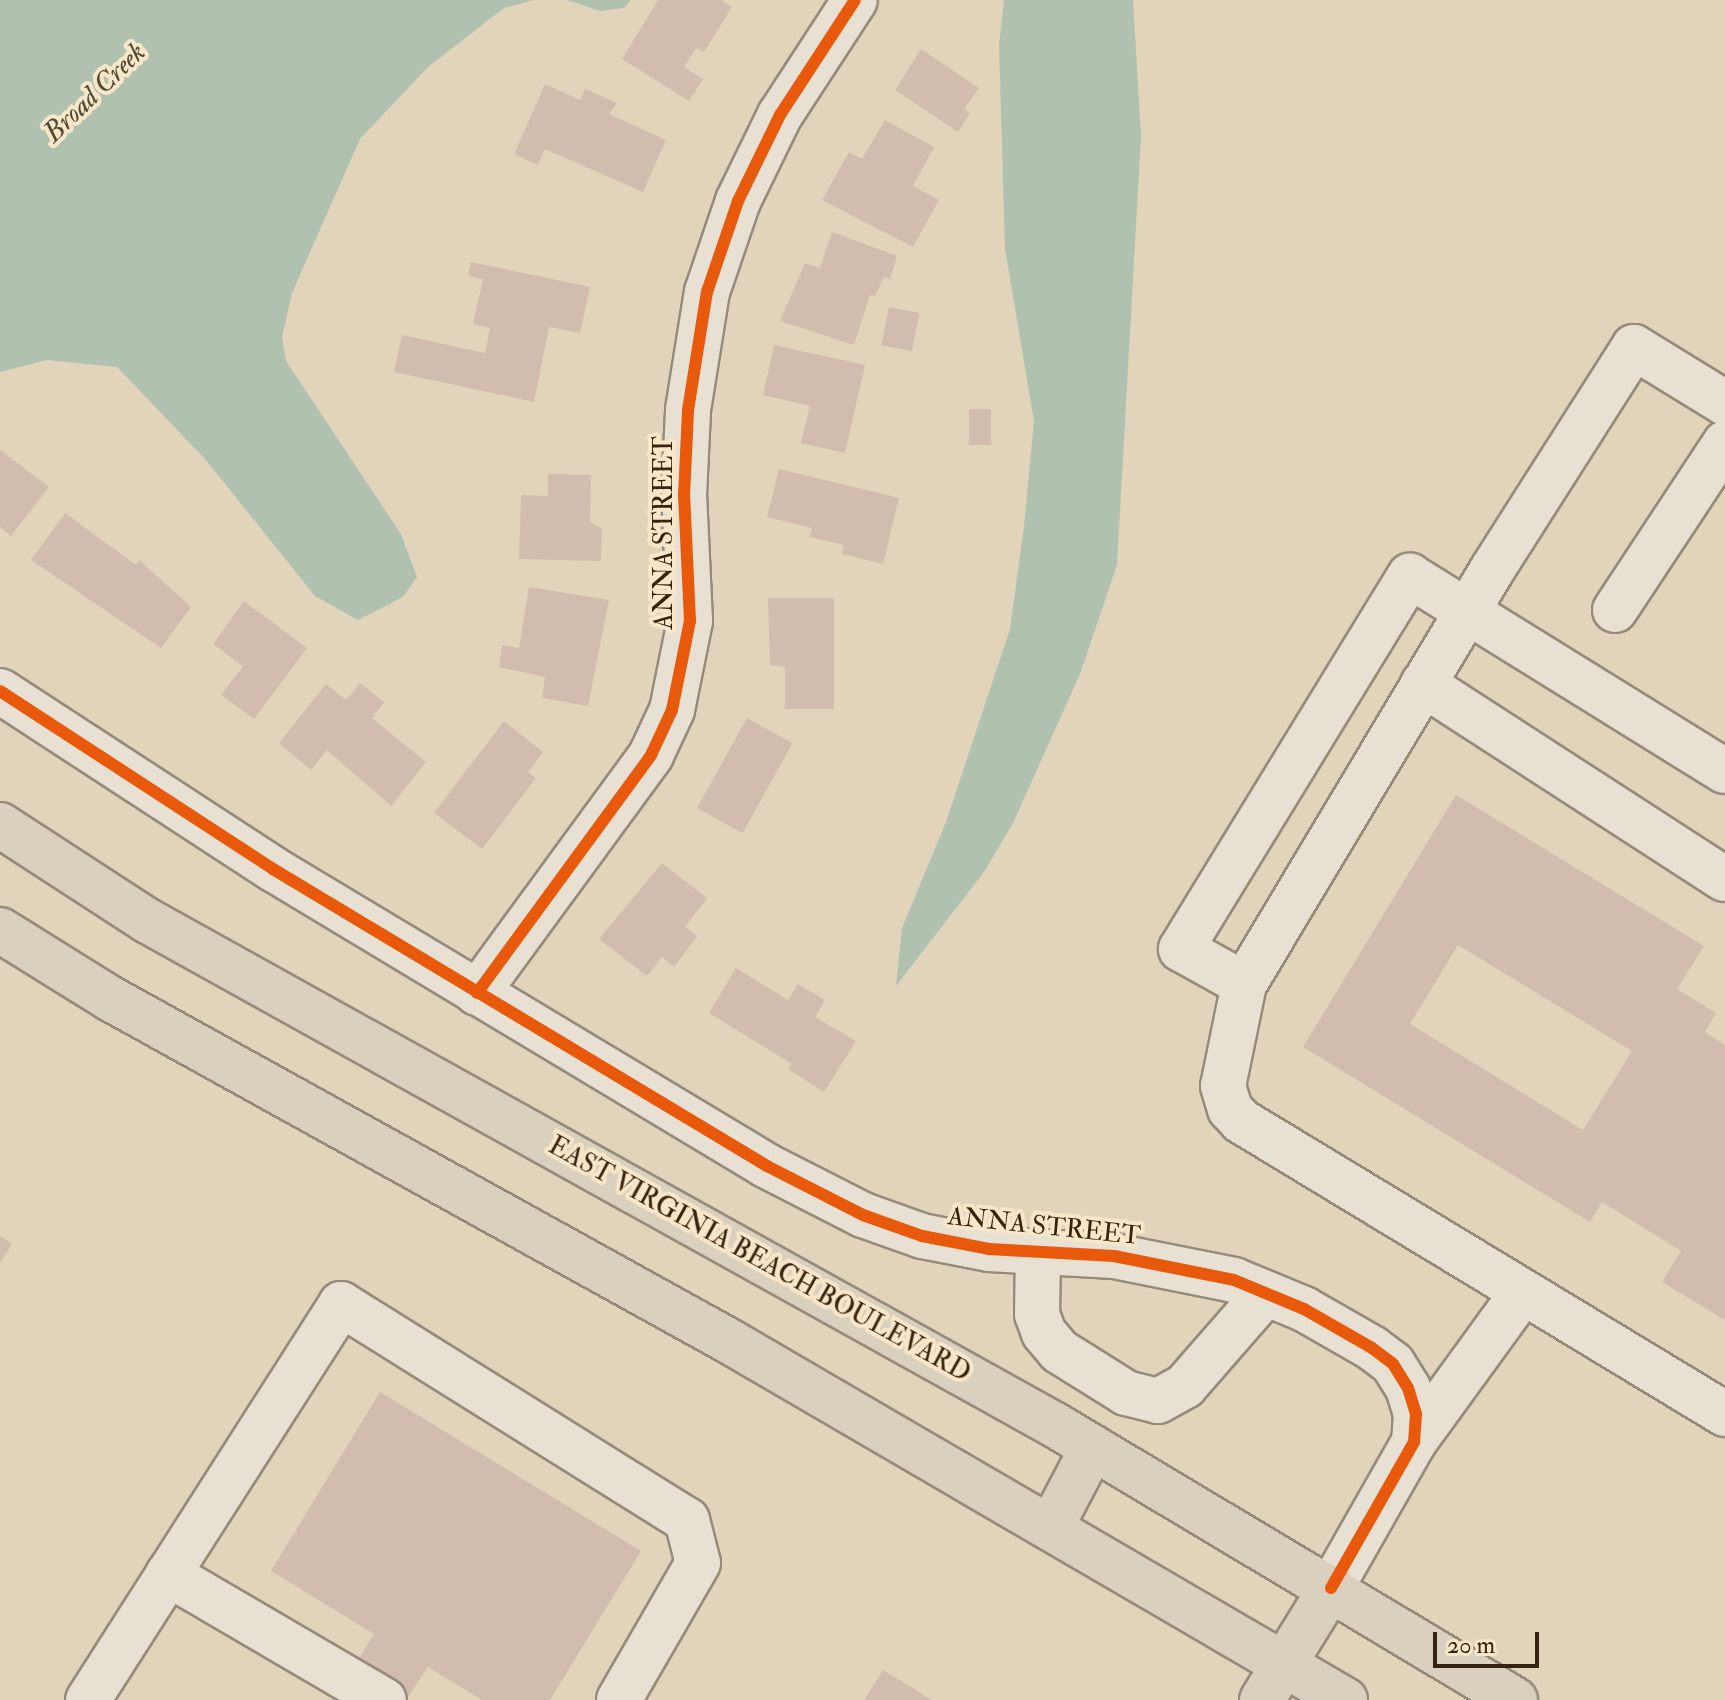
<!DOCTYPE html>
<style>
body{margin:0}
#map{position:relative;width:1725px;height:1700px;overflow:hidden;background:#e2d4bb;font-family:"IM FELL Double Pica",serif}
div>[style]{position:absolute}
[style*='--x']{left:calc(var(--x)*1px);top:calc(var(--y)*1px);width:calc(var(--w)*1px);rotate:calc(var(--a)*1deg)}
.water>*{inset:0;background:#b0c2af}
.building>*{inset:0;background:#d1bcae;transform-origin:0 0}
.roads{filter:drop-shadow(2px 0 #968b7b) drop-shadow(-2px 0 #968b7b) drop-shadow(0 2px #968b7b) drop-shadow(0 -2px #968b7b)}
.minor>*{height:44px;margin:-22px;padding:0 22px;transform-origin:22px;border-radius:22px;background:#e7e0d3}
.major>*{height:44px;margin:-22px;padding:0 22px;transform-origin:22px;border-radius:22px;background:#dad0be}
.cycleway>*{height:12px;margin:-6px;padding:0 6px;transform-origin:6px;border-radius:6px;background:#e8590c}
span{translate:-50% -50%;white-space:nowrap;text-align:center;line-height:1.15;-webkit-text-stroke:8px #f7e6c8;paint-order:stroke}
.street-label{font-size:26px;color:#372410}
.water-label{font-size:28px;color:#504a36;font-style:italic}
.scale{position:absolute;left:1433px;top:1632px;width:106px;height:36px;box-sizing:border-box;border:4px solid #372410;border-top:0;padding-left:10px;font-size:24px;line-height:28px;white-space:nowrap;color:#372410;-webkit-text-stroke:6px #f7e6c8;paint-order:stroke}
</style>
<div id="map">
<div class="water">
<i style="clip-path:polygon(0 0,534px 0,504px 8px,428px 67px,360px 139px,292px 293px,282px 337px,286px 361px,401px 534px,417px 577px,403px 597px,358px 620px,315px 596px,205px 459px,117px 367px,47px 360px,0 372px)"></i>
<i style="clip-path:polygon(567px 0,631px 0,624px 8px,600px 11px)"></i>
<i style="clip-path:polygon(1004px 0,1133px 0,1141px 136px,1117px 565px,1080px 674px,1013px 823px,984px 872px,896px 986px,902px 928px,946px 822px,1010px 629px,1024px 526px,1034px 421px,1005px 249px,999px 44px)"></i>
</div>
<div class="building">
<i style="clip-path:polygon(658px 0,721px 0,732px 7px,704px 52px,696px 48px,684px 67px,703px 79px,689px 101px,622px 59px)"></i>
<i style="clip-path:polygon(921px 49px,979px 88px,964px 109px,970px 113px,958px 132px,895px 90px)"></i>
<i style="clip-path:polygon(545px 84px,580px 100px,585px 89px,617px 103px,609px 114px,666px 140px,643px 192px,545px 149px,538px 165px,514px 154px)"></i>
<i style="clip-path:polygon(885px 120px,934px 147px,913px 186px,939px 200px,913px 247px,822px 200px,849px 152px,862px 159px)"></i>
<i style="clip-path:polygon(832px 232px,897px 256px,890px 279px,884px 277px,875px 296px,870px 295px,854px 345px,780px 321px,805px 263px,820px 268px)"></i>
<i style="clip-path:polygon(471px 262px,590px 287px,580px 333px,549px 327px,534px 402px,394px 372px,402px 335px,485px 353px,490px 328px,473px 324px,483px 279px,468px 276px)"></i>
<i style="left:889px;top:307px;width:31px;height:39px;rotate:11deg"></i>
<i style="clip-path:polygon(774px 345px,865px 365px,845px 453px,801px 443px,810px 406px,763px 395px)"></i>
<i style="left:991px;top:409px;width:36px;height:22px;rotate:90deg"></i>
<i style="clip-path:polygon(0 450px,49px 487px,11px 536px,0 527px)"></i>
<i style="clip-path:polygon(779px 469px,899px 498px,883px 564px,842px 554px,844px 545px,810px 537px,812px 528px,767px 517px)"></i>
<i style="clip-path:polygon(548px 474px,591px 475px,590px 522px,602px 529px,601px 561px,519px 559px,521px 495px,548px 496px)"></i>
<i style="clip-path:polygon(65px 513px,136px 565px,139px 560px,191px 607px,161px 648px,31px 560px)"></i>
<i style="clip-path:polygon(529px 587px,609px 600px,588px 706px,542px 698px,545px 677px,499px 667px,502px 645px,519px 648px)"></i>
<i style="clip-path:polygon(768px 598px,834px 598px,834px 709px,785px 709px,785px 667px,770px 665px)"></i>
<i style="clip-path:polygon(244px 601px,307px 648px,254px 719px,221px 695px,243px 666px,213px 644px)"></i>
<i style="clip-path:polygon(360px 683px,384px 702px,372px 718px,426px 762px,391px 806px,327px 750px,311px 770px,279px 743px,326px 684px,346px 700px)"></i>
<i style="left:747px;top:718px;width:52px;height:103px;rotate:29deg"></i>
<i style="clip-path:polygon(504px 721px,543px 752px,528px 772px,536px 778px,482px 849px,434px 813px)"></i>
<i style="clip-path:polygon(evenodd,1456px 795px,1704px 946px,1677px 989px,1716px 1013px,1705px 1032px,1725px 1045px,1725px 1320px,1662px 1282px,1681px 1251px,1602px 1202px,1590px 1222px,1303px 1047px,1456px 795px,1458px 945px,1632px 1051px,1583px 1130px,1410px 1024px,1458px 945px)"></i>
<i style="clip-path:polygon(662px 863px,707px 898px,685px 927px,697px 936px,674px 967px,662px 957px,647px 976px,599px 939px)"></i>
<i style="clip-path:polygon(736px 968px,788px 1000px,798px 984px,825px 1000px,815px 1017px,856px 1041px,824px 1092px,788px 1069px,792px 1064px,709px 1013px)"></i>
<i style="clip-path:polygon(0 1236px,12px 1244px,0 1263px)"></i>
<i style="clip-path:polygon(380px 1392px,641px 1551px,550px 1700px,482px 1700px,428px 1667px,406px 1700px,353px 1668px,374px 1634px,271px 1571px)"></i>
<i style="clip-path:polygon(883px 1670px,932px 1700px,864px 1700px)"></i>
</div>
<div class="roads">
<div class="minor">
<i style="--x:1725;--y:403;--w:107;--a:-148.4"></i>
<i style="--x:1634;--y:347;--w:264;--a:122.5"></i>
<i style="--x:1492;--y:570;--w:483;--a:120.9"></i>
<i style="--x:1244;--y:984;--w:104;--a:101.6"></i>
<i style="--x:1223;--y:1086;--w:24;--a:73"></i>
<i style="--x:1230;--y:1109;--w:16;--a:47"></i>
<i style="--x:1241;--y:1121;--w:566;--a:31.19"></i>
<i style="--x:1615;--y:610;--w:200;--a:-56.6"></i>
<i style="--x:1423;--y:684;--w:359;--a:32.9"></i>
<i style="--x:0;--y:691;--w:326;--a:33.1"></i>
<i style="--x:273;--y:869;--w:576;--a:31.01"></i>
<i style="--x:767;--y:1166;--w:108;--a:27"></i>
<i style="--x:863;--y:1215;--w:63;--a:19.6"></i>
<i style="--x:922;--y:1236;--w:68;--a:11"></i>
<i style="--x:989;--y:1249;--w:125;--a:3.2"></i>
<i style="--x:1114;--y:1256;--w:122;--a:11.3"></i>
<i style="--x:1234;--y:1280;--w:76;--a:22.5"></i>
<i style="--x:1304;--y:1309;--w:78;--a:29.8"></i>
<i style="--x:1372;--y:1348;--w:26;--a:37"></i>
<i style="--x:1393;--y:1364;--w:28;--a:58"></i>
<i style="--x:1408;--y:1388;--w:27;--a:73"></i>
<i style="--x:1416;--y:1414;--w:28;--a:94"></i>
<i style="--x:1414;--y:1442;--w:168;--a:119.6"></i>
<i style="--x:1244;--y:984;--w:72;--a:-150.9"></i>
<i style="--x:1181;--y:949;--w:438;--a:-58.5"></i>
<i style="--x:1410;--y:576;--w:370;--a:31.8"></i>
<i style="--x:477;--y:993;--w:295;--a:-53.8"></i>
<i style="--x:651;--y:755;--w:50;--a:-65"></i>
<i style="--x:672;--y:710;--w:91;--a:-78.6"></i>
<i style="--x:690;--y:621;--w:125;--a:-92.7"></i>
<i style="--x:684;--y:496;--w:86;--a:-87.3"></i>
<i style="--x:688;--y:410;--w:120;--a:-80.9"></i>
<i style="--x:707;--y:292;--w:96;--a:-71.2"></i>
<i style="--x:738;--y:201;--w:96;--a:-64"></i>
<i style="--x:780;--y:115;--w:137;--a:-56.9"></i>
<i style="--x:1038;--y:1253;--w:61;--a:90.9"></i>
<i style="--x:1037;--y:1314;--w:20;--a:70"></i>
<i style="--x:1044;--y:1333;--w:23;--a:50"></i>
<i style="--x:1059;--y:1351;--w:79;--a:32.1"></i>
<i style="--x:1126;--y:1393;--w:33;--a:14"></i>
<i style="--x:1158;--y:1401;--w:31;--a:-29"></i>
<i style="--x:1185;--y:1386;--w:123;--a:-48.9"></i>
<i style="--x:1414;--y:1442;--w:185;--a:-54"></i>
<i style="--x:168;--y:1574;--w:250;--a:30.3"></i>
<i style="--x:88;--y:1700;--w:470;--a:-57.4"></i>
<i style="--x:341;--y:1304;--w:408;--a:32"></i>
<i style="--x:687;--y:1520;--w:44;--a:75.7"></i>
<i style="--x:698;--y:1563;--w:158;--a:120"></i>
</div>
<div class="major">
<i style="--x:0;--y:825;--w:176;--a:33"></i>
<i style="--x:148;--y:921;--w:1038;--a:29.06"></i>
<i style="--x:1055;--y:1425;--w:536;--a:30.87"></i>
<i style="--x:0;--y:930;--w:131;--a:31.9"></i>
<i style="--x:111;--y:999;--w:706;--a:28.96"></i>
<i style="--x:729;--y:1341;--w:713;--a:30.23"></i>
<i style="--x:1051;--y:1527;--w:90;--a:-62.3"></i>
<i style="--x:1262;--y:1700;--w:132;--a:-58.4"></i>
</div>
</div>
<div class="cycleway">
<i style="--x:0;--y:691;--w:326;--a:33.1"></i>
<i style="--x:273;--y:869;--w:576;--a:31.01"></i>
<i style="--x:767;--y:1166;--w:108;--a:27"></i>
<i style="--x:863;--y:1215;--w:63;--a:19.6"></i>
<i style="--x:922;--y:1236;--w:68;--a:11"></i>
<i style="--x:989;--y:1249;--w:125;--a:3.2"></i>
<i style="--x:1114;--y:1256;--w:122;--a:11.3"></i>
<i style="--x:1234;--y:1280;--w:76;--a:22.5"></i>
<i style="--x:1304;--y:1309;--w:78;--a:29.8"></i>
<i style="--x:1372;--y:1348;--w:26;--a:37"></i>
<i style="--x:1393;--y:1364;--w:28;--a:58"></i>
<i style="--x:1408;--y:1388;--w:27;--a:73"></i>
<i style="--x:1416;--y:1414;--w:28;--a:94"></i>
<i style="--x:1414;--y:1442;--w:168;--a:119.6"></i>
<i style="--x:477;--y:993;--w:295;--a:-53.8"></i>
<i style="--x:651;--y:755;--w:50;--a:-65"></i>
<i style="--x:672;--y:710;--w:91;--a:-78.6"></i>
<i style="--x:690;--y:621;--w:125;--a:-92.7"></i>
<i style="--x:684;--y:496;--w:86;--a:-87.3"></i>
<i style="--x:688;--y:410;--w:120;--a:-80.9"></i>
<i style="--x:707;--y:292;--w:96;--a:-71.2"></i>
<i style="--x:738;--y:201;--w:96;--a:-64"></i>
<i style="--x:780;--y:115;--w:137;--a:-56.9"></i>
</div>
<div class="street-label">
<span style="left:665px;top:533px;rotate:-90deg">ANNA STREET</span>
<span style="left:1044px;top:1227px;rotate:6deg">ANNA STREET</span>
<span style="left:759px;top:1260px;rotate:29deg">EAST VIRGINIA BEACH BOULEVARD</span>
</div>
<div class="water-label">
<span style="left:95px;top:93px;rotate:-44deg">Broad Creek</span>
</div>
<div class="scale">20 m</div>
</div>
